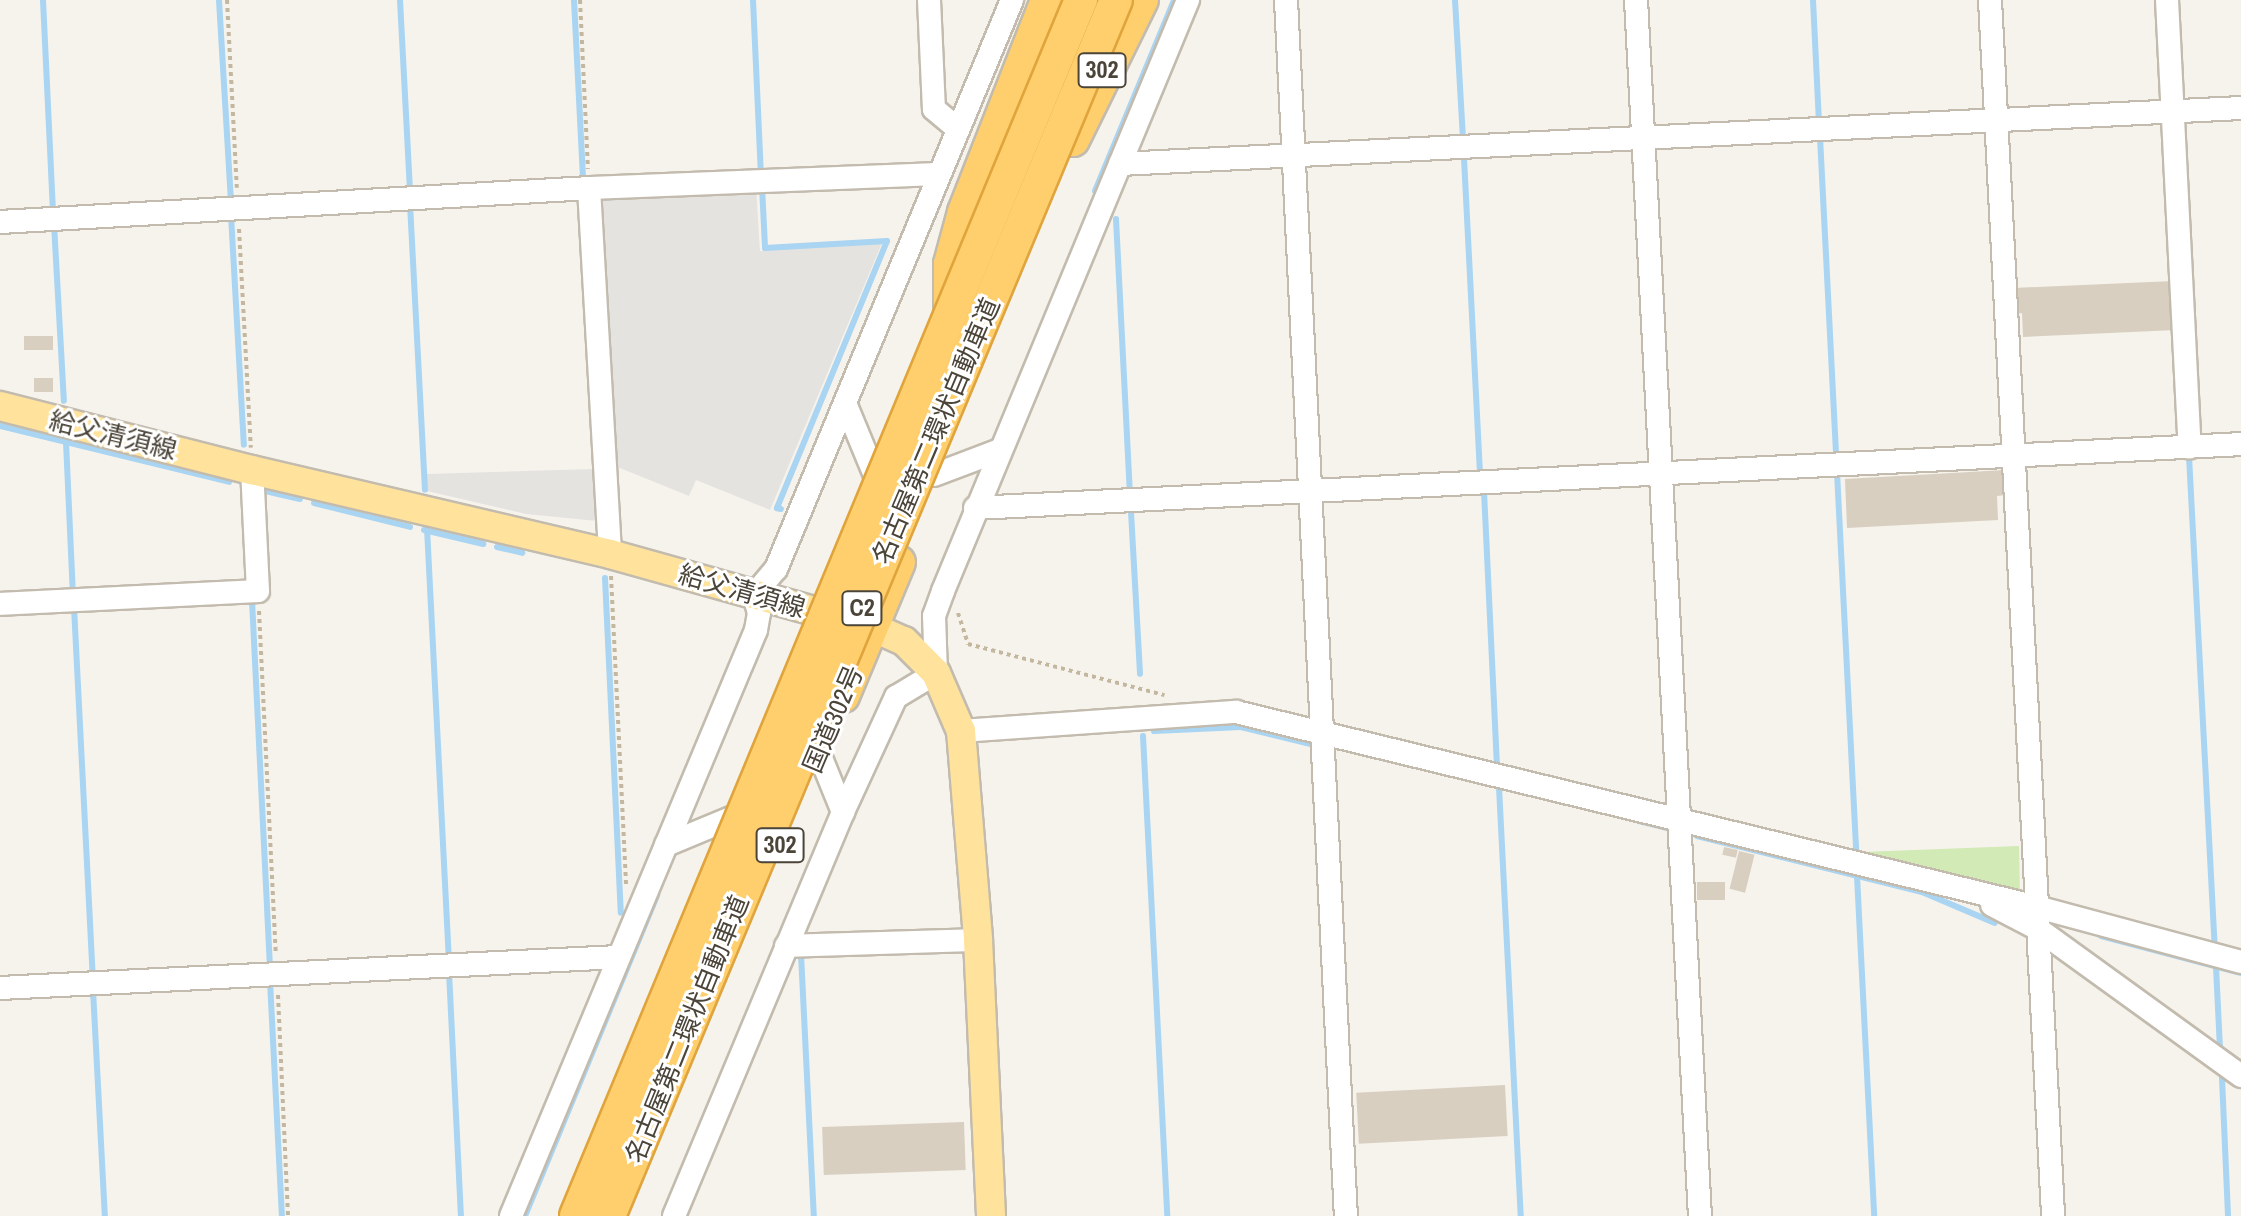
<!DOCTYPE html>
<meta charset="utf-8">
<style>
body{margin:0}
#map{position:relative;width:2241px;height:1216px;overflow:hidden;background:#f6f3ec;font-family:"Archivo Narrow","Noto Sans JP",sans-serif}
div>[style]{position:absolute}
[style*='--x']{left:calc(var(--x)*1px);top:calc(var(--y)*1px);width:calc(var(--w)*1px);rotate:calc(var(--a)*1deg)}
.green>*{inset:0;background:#d2eab5}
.parking>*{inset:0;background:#e5e3e0}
.stream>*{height:6px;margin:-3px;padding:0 3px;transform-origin:3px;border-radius:3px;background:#a9d4f2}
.building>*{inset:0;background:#d8cfc1;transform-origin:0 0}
.path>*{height:4px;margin-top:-2px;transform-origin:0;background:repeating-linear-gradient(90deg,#c4b79f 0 4px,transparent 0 8px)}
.roads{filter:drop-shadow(2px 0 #c2bbae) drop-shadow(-2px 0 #c2bbae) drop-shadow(0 2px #c2bbae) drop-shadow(0 -2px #c2bbae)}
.minor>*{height:22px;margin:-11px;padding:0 11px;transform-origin:11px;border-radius:11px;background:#fff}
.major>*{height:28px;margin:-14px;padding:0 14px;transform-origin:14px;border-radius:14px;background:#ffe39c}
.highway>*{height:32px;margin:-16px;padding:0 16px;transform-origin:16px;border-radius:16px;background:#ffcf6e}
.bridges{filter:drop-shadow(2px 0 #e0a43c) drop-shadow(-2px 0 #e0a43c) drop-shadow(0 2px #e0a43c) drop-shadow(0 -2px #e0a43c)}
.highway-bridge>*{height:32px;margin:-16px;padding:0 16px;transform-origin:16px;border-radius:16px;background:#ffcf6e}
span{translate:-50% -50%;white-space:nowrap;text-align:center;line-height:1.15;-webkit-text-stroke:6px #fff;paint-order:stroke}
.shield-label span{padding:2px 6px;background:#fff;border:2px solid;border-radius:6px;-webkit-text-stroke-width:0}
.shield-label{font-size:24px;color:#4b4439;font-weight:700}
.street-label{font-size:26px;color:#4b4439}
</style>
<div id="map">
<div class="green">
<i style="clip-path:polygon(2019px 846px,2020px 897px,1862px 852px)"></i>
</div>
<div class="parking">
<i style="clip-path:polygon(756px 186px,760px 251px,882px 243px,770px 510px,696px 480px,689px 496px,610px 464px,596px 194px)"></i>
<i style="clip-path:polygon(594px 469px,597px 521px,526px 514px,427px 491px,427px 474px)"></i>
</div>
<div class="stream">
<i style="--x:43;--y:0;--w:212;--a:87.3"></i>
<i style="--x:219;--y:0;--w:201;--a:86.6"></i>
<i style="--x:400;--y:0;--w:192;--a:87"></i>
<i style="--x:574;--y:0;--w:179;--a:87.1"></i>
<i style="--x:753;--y:0;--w:173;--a:87.4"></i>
<i style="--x:1455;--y:0;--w:139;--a:86.7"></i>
<i style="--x:1813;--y:0;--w:122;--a:87.2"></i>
<i style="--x:1820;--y:137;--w:320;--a:87.1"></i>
<i style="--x:1464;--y:158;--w:318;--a:87.1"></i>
<i style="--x:762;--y:186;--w:62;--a:87.2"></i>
<i style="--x:765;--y:248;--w:122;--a:-3.3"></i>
<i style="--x:887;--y:241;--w:289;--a:112.4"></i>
<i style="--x:777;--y:508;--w:4;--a:14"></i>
<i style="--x:1095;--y:191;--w:207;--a:-67.5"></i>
<i style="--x:410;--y:204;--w:286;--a:87"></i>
<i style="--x:231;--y:215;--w:230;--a:86.8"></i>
<i style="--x:1116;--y:219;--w:276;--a:87.1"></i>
<i style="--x:54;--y:224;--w:177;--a:86.8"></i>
<i style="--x:0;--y:426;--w:236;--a:13.7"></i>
<i style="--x:66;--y:442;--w:152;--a:87.4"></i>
<i style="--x:2189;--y:456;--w:491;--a:87"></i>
<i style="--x:1837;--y:472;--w:381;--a:87.1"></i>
<i style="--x:261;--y:490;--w:40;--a:13"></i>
<i style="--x:1484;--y:491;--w:275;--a:87.3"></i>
<i style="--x:314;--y:503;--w:99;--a:14"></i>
<i style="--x:1131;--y:512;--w:162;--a:86.8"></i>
<i style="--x:427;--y:528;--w:432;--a:87.1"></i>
<i style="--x:424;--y:530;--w:61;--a:13.3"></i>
<i style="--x:497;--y:547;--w:26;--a:13"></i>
<i style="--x:605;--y:578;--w:335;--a:87.3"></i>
<i style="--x:252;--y:600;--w:366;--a:87.2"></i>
<i style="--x:74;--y:607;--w:370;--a:87.1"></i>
<i style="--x:1154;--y:731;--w:87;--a:-2.6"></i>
<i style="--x:1241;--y:727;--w:76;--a:13.7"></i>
<i style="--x:1315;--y:745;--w:5;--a:79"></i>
<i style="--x:1143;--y:736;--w:481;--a:87.1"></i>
<i style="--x:1499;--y:787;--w:430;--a:87.1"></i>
<i style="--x:1639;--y:821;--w:33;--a:14"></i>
<i style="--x:1671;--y:829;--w:4;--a:76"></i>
<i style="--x:1697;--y:836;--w:232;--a:14"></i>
<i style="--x:1922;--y:892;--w:79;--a:23"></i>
<i style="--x:1857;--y:876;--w:340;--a:87.1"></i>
<i style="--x:2101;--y:936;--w:145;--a:14.8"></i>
<i style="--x:801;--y:954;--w:262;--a:87.2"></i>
<i style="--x:2216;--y:967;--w:81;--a:87.2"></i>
<i style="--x:449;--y:972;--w:244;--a:87.2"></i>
<i style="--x:267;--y:981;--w:3;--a:0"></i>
<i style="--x:270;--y:981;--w:235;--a:87.1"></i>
<i style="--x:93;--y:990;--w:226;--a:87"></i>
<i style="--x:2222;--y:1078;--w:138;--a:87.5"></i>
<i style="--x:525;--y:1216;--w:347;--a:-67.6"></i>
</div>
<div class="building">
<i style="clip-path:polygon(2173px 281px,2176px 330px,2023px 337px,2022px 313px,2016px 314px,2014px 288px)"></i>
<i style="left:53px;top:336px;width:14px;height:29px;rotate:90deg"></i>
<i style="left:34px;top:378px;width:19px;height:14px"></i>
<i style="clip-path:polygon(2005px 470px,2006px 495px,1997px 496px,1998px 520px,1847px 528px,1845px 479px)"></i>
<i style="left:1724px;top:847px;width:14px;height:8px;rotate:12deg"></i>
<i style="left:1739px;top:851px;width:16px;height:39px;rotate:14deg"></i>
<i style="left:1697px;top:882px;width:28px;height:18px"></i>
<i style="left:1505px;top:1085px;width:51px;height:149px;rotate:87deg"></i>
<i style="left:964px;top:1122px;width:48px;height:142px;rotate:88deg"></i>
</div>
<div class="path">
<i style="--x:227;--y:0;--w:188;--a:87"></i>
<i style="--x:580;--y:0;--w:169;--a:87.3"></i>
<i style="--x:239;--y:229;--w:219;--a:86.9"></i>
<i style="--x:611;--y:576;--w:311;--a:87.2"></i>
<i style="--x:259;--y:611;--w:343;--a:87.2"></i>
<i style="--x:958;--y:613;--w:33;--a:72"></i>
<i style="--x:968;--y:644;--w:203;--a:14.6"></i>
<i style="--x:278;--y:995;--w:221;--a:87.4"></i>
</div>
<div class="roads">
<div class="minor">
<i style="--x:929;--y:0;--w:109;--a:87.4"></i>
<i style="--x:934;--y:109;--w:30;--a:40"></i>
<i style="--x:1286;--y:0;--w:1217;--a:87.18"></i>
<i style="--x:1636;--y:0;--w:1218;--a:86.99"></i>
<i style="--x:1990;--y:0;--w:1218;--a:87.03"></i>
<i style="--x:2167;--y:0;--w:448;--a:87.1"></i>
<i style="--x:1120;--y:164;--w:1122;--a:-2.86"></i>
<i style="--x:589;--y:188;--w:367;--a:86.7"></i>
<i style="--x:0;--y:222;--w:590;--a:-3.3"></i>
<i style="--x:589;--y:188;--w:350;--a:-2.3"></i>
<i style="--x:845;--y:403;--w:94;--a:67.5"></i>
<i style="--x:934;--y:475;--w:71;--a:-20.7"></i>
<i style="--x:975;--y:508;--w:1268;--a:-2.89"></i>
<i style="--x:0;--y:604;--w:258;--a:-2.9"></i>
<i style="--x:258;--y:591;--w:121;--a:-92.8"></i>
<i style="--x:961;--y:731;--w:276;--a:-4"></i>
<i style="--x:1236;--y:712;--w:824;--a:13.68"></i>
<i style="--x:2037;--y:907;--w:211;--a:15.1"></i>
<i style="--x:819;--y:753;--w:64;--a:67.9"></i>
<i style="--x:666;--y:845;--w:91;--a:-22.6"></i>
<i style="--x:1992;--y:905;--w:52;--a:27.6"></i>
<i style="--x:2038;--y:929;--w:251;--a:35.9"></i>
<i style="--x:786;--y:946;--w:192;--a:-1.8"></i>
<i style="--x:0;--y:988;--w:619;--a:-2.87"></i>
<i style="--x:511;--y:1216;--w:635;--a:-67.31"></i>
<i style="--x:756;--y:630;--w:17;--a:-80"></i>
<i style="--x:759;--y:613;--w:19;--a:-106"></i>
<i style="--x:754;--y:595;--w:34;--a:-50"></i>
<i style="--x:776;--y:569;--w:616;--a:-67.47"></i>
<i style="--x:674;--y:1216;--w:438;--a:-67.3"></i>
<i style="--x:843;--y:812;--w:127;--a:-65.3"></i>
<i style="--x:896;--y:697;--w:47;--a:-31"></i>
<i style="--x:936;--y:673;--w:57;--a:-92"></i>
<i style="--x:934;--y:616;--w:27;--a:-70"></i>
<i style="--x:943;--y:591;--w:640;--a:-67.48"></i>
</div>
<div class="major">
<i style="--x:0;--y:406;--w:260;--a:14.3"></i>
<i style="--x:252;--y:470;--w:368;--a:13.2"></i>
<i style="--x:610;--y:554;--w:272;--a:15.6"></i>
<i style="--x:872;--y:627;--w:35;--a:24"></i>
<i style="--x:904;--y:641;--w:45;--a:45"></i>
<i style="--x:936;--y:673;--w:63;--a:66.7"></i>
<i style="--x:961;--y:731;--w:210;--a:85.3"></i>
<i style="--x:978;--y:940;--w:276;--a:87.3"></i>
</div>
<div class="highway">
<i style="--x:1073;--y:140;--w:156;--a:-63.8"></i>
<i style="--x:950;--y:317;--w:53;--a:-90"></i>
<i style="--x:950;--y:264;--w:54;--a:-74.9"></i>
<i style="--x:964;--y:212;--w:228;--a:-68.6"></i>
<i style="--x:843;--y:696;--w:145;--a:-67.3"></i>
</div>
</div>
<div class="bridges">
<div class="highway-bridge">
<i style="--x:576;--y:1216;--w:1317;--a:-67.45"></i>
<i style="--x:609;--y:1216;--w:1317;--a:-67.37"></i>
</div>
</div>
<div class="shield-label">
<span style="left:1102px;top:70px">302</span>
<span style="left:862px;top:608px">C2</span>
<span style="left:780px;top:845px">302</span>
</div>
<div class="street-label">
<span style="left:936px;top:431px;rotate:-67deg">名古屋第二環状自動車道</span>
<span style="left:113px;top:435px;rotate:14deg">給父清須線</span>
<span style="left:742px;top:591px;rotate:16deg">給父清須線</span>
<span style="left:833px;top:719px;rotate:-67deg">国道302号</span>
<span style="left:687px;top:1029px;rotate:-68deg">名古屋第二環状自動車道</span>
</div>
</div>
